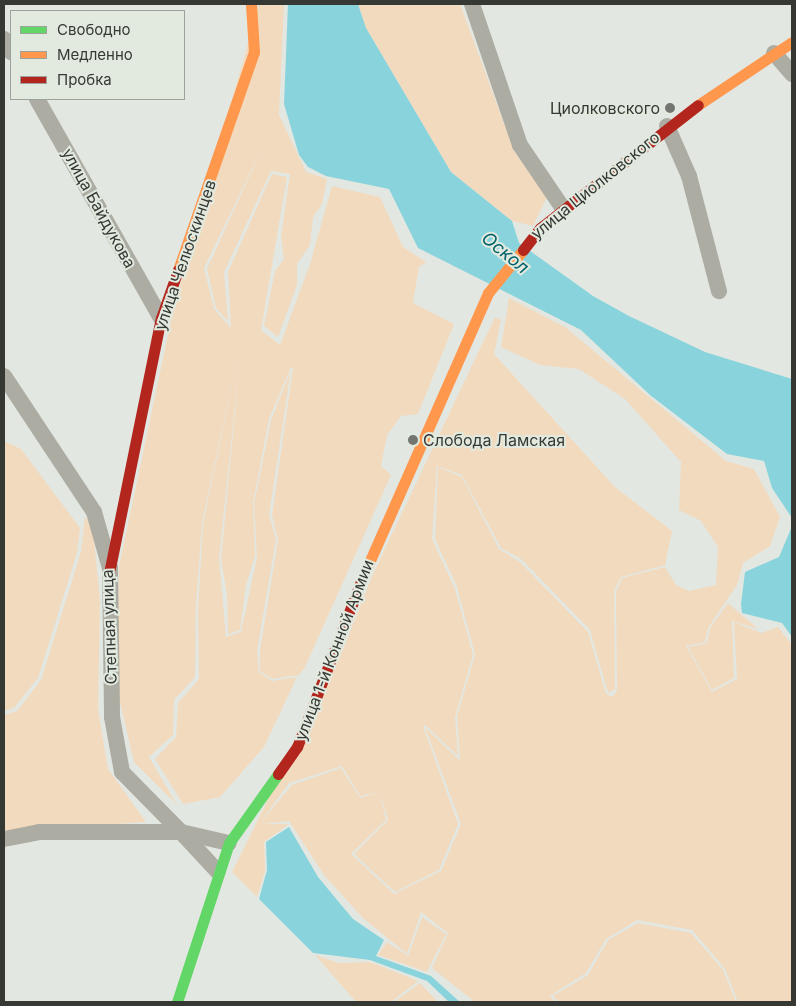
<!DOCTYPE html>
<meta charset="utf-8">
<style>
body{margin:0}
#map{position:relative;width:796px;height:1006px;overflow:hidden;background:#e3e7e2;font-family:Inter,sans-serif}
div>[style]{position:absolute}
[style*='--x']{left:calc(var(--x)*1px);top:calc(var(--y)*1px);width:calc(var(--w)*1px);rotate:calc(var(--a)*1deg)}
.green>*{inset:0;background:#f2dabe}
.water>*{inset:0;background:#89d4dc}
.street>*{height:16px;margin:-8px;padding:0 8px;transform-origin:8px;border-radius:8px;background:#acaca3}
.fast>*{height:11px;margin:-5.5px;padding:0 5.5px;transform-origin:5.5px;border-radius:5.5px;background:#63d668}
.slow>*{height:11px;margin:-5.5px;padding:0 5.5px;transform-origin:5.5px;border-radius:5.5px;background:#ff974d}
.jam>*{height:11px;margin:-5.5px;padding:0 5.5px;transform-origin:5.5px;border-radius:5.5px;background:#b3261e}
.dots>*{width:14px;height:14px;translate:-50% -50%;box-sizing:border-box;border:2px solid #e2eadf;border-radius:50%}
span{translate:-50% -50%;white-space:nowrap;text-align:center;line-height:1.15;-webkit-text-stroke:4px #e2eadf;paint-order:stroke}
.poi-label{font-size:16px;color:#353833}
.right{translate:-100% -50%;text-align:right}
.left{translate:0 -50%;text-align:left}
.street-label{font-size:16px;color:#353833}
.water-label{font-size:18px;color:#00616a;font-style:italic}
.frame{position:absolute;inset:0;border:5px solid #353833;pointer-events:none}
.legend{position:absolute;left:10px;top:10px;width:175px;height:90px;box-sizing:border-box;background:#e2eadf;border:1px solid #9da39a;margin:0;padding:6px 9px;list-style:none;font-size:15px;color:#353833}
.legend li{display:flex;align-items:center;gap:10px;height:25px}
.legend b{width:25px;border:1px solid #9da39a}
</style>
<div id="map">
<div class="green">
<i style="clip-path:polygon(259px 4px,284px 4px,279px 115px,306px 172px,327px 179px,322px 204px,313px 217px,310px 245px,297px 264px,297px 285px,278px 337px,264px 326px,275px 271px,284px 259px,281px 236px,290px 174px,271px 171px,224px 272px,228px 321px,216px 308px,207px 269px,264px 144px,204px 268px,214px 309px,231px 328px,228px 272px,272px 174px,287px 177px,261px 330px,280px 345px,310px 264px,332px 186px,380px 197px,403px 247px,426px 262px,419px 267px,413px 303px,454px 324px,418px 414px,401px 416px,387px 435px,381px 466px,391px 475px,305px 667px,299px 675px,272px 679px,260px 671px,260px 650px,278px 540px,272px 515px,293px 368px,291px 367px,269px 419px,253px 503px,255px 556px,246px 585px,240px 630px,228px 634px,227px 594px,221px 559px,241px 348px,219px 558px,226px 637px,241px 632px,257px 557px,254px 504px,271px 420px,291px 370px,269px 515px,276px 539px,257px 651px,259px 672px,272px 681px,297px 677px,264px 747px,220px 797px,183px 804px,155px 759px,176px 737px,178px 703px,199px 679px,198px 609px,203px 524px,240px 345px,202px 523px,196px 607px,195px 677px,174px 700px,173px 735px,149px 757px,177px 805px,134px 762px,117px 689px,119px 567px,173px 311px)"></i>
<i style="clip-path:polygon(358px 4px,460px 4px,514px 151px,547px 197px,533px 226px,512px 221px,451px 172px,366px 28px)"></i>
<i style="clip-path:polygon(evenodd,509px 298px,565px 327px,726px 461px,754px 469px,780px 517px,770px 546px,743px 563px,737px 585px,708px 628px,705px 642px,686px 646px,712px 692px,737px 679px,734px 622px,761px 633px,778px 627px,792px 645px,792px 1002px,738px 1002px,725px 969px,692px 930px,637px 920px,606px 939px,586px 973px,550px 996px,555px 1002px,475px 1002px,432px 968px,448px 933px,421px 912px,407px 954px,363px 918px,324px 875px,289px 821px,263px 824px,289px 824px,264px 842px,265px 871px,257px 897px,232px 872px,344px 647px,373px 574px,495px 317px,501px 320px,494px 354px,615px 487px,672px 531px,665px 565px,621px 577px,614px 591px,615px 689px,608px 693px,590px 630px,521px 559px,501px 548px,462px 475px,437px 466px,432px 539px,455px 589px,473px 655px,455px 717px,458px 756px,425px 725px,423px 726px,458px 824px,439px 870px,395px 892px,354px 854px,388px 820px,379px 791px,386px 820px,351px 854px,394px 894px,441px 871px,461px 824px,425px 727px,460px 761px,457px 716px,475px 655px,457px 587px,435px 539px,438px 467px,462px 477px,499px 549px,520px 562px,588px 632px,606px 694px,613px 697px,617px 689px,616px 592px,622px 578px,665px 567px,676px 585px,689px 591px,716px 585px,718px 547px,701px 521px,679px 510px,681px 462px,625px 399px,579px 369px,540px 365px,501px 347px,509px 298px,342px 766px,360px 796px,379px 792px,360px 798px,341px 768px,292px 785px,259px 824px,289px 783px,342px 766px)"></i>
<i style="clip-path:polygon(4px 441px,21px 449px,80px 528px,77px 553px,38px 678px,14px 708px,4px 711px)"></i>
<i style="clip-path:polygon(85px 516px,93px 529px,100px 601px,98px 709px,108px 769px,146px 822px,4px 831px,4px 715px,17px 711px,41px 680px,81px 552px)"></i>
<i style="clip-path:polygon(728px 603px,758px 629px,732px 621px,734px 678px,712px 690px,688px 647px,707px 643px,710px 628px)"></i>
<i style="clip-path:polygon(422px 917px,446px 934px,427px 972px,378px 955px,387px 942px,408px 956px)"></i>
<i style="clip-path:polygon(638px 923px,691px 933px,723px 970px,736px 1002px,558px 1002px,553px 996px,588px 975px,608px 940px)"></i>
<i style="clip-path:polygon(315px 955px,339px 963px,370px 962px,418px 981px,391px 1002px,356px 1002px)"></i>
<i style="clip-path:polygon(420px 983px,438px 1002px,394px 1002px)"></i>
</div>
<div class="water">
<i style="clip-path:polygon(288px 4px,358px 4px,366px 28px,451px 172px,512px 221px,519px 243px,593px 296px,629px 316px,705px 352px,792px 379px,792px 518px,772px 488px,764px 461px,727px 454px,650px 395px,581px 330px,418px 248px,389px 189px,326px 176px,308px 167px,299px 155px,284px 104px)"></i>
<i style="clip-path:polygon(792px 526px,792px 637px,782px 623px,742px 613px,741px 604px,745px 572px,779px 557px)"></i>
<i style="clip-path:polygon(289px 827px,318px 877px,353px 919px,384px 940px,376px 956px,431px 976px,460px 1002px,449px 1002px,427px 981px,370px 960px,313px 953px,259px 899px,267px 870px,266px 842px)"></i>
</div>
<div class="street">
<i style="--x:472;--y:4;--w:149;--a:71.2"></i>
<i style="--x:520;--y:145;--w:78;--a:55.9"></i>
<i style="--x:4;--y:39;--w:15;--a:62"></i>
<i style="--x:774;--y:53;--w:28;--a:49"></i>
<i style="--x:37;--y:99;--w:252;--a:60.5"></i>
<i style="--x:667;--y:126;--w:55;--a:66.3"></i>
<i style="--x:689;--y:176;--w:119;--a:75.4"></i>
<i style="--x:4;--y:376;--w:163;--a:56.5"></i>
<i style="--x:94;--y:512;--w:58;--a:74.1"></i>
<i style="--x:110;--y:568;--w:149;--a:89.2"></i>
<i style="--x:112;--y:717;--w:56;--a:79.7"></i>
<i style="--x:122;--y:772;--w:84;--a:45.5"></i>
<i style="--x:181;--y:832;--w:49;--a:12.9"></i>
<i style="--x:4;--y:839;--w:37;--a:-11"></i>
<i style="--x:40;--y:832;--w:141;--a:0"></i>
<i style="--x:181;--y:832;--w:54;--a:47.2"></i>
</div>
<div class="fast">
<i style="--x:177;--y:1002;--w:167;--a:-71.9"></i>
<i style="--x:229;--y:843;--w:85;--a:-54.6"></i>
</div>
<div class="slow">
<i style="--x:698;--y:105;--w:113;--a:-33.8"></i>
<i style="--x:178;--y:270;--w:231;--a:-70.8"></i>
<i style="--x:254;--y:52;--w:48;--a:-93.6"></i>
<i style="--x:361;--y:581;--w:315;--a:-66.2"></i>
<i style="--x:488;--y:293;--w:55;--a:-50.9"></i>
</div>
<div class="jam">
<i style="--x:523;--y:250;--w:28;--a:-52"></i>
<i style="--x:540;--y:228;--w:200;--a:-37.9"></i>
<i style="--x:110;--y:568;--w:255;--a:-78.5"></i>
<i style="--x:161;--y:318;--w:51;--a:-70.5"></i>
<i style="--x:278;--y:774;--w:33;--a:-55"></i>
<i style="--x:297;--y:747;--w:178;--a:-68.9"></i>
</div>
<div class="dots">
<i style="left:670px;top:108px;background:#727570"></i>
<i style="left:413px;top:440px;background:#727570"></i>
</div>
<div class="poi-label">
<span class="right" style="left:660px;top:108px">Циолковского</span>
<span class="left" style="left:423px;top:440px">Слобода Ламская</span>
</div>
<div class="street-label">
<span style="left:595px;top:185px;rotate:-39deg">улица Циолковского</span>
<span style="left:99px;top:208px;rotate:61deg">улица Байдукова</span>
<span style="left:185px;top:255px;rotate:-71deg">улица Челюскинцев</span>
<span style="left:109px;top:627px;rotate:-92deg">Степная улица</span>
<span style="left:334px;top:650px;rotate:-69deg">улица 1-й Конной Армии</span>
</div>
<div class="water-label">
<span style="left:505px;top:253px;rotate:39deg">Оскол</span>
</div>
<div class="frame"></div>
<ul class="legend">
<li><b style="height:6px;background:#63d668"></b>Свободно</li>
<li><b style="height:6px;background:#ff974d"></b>Медленно</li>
<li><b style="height:6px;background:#b3261e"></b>Пробка</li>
</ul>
</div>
